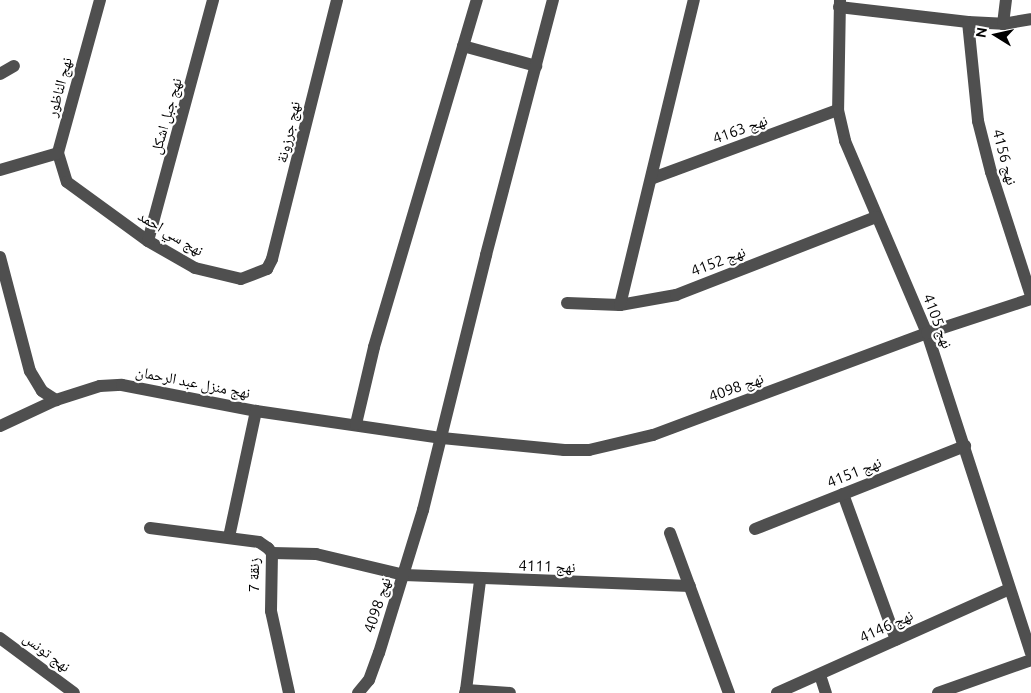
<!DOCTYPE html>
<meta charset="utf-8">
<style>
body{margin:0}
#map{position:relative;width:1031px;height:693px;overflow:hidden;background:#fff;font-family:Ubuntu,"Noto Naskh Arabic",sans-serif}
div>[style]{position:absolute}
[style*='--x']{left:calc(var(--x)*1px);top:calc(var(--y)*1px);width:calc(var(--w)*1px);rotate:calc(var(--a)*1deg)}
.minor>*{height:12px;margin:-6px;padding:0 6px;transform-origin:6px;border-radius:6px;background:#4f4f4f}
span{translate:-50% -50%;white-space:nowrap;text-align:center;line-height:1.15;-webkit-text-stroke:4.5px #fff;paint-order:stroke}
.street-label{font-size:15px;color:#000}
.north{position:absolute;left:971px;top:10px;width:50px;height:50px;-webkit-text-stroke:4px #fff;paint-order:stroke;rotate:280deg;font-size:14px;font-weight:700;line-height:20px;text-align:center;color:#000}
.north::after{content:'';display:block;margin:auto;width:18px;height:22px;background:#000;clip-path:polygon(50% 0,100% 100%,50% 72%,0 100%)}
</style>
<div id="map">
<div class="minor">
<i style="--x:100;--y:0;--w:159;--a:105.4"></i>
<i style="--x:58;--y:153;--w:30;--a:73"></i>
<i style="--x:67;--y:182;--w:100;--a:36.1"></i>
<i style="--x:148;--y:241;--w:54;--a:29.9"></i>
<i style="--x:195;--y:268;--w:47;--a:13.4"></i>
<i style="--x:241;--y:279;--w:28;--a:-21"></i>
<i style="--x:267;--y:269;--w:11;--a:-63"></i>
<i style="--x:272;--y:259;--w:267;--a:-75.9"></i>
<i style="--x:840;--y:0;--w:110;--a:91"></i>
<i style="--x:838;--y:110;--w:32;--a:77"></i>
<i style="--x:845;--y:141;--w:209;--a:66.9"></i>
<i style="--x:927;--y:333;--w:336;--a:72"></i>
<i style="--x:839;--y:7;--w:130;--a:6.6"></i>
<i style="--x:968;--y:22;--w:35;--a:3"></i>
<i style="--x:1003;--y:24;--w:28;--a:-10"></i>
<i style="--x:968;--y:22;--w:100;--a:84.2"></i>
<i style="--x:978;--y:121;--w:53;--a:75.7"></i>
<i style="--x:991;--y:172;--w:130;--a:72.1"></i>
<i style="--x:1003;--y:24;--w:24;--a:-83"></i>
<i style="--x:463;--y:46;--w:76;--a:15.3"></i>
<i style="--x:0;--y:74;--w:16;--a:-30"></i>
<i style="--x:0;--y:170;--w:60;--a:-16.3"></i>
<i style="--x:653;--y:178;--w:197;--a:-20.2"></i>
<i style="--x:148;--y:241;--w:250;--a:-74.9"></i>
<i style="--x:0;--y:257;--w:118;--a:75.3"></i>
<i style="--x:30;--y:371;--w:23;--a:59"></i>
<i style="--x:42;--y:391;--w:17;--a:33"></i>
<i style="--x:56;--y:400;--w:46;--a:-17.7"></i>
<i style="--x:100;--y:386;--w:22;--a:-3"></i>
<i style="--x:122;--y:385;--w:136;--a:11"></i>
<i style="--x:256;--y:411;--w:188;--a:8.3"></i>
<i style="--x:442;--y:438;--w:123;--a:5.6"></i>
<i style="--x:564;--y:450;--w:25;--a:0"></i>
<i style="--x:589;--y:450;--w:66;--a:-13.2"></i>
<i style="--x:653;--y:435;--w:292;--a:-20.4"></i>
<i style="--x:927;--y:333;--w:109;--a:-18.1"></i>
<i style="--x:567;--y:303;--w:53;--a:2.2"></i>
<i style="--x:620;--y:305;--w:57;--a:-10.1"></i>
<i style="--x:676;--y:295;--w:215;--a:-21.3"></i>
<i style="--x:620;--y:305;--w:314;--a:-76.4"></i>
<i style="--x:356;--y:424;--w:79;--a:-76.8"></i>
<i style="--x:374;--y:347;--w:362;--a:-73.5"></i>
<i style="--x:0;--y:426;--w:62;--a:-24.9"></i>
<i style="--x:843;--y:494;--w:155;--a:70"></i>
<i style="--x:150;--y:528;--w:110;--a:7.3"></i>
<i style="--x:259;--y:542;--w:11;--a:34"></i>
<i style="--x:268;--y:548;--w:6;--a:51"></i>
<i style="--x:272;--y:553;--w:58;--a:91"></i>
<i style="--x:271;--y:611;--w:84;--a:77.6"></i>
<i style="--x:755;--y:529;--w:226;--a:-21.6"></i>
<i style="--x:670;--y:533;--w:171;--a:69.8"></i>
<i style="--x:229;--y:537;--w:129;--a:-77.9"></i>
<i style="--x:272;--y:553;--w:44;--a:1.3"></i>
<i style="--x:316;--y:554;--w:90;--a:13.4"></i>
<i style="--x:404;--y:575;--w:286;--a:2.2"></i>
<i style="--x:0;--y:638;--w:92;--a:36.6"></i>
<i style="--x:820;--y:675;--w:19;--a:72"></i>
<i style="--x:466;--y:690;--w:111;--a:-82.7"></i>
<i style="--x:358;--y:693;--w:17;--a:-50"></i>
<i style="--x:369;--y:680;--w:29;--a:-70"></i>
<i style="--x:379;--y:653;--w:150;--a:-72.9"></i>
<i style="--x:423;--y:510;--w:263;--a:-76.1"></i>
<i style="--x:486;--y:255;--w:264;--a:-75.3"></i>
<i style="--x:465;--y:693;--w:3;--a:-72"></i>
<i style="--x:466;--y:690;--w:44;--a:3.9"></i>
<i style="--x:777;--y:693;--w:254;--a:-24.1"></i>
<i style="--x:938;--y:693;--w:99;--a:-19.5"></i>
</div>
<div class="street-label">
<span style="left:59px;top:87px;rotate:-75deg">نهج الناظور</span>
<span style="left:166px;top:116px;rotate:-74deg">نهج جبل اشكل</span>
<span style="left:740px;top:129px;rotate:-20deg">نهج 4163</span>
<span style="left:288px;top:132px;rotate:-77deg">نهج جرزونة</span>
<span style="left:1005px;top:157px;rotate:75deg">نهج 4156</span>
<span style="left:171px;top:233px;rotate:31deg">نهج سي احمد</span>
<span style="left:718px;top:261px;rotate:-21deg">نهج 4152</span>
<span style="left:938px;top:321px;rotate:69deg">نهج 4105</span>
<span style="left:193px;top:382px;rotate:11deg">نهج منزل عبد الرحمان</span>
<span style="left:736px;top:387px;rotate:-20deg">نهج 4098</span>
<span style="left:854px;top:472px;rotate:-22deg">نهج 4151</span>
<span style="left:547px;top:566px;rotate:2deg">نهج 4111</span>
<span style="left:254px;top:575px;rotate:-90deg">زنقة 7</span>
<span style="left:377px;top:605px;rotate:-72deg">نهج 4098</span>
<span style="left:886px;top:626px;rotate:-25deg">نهج 4146</span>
<span style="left:47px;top:652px;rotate:37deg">نهج تونس</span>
</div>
<div class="north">N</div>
</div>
